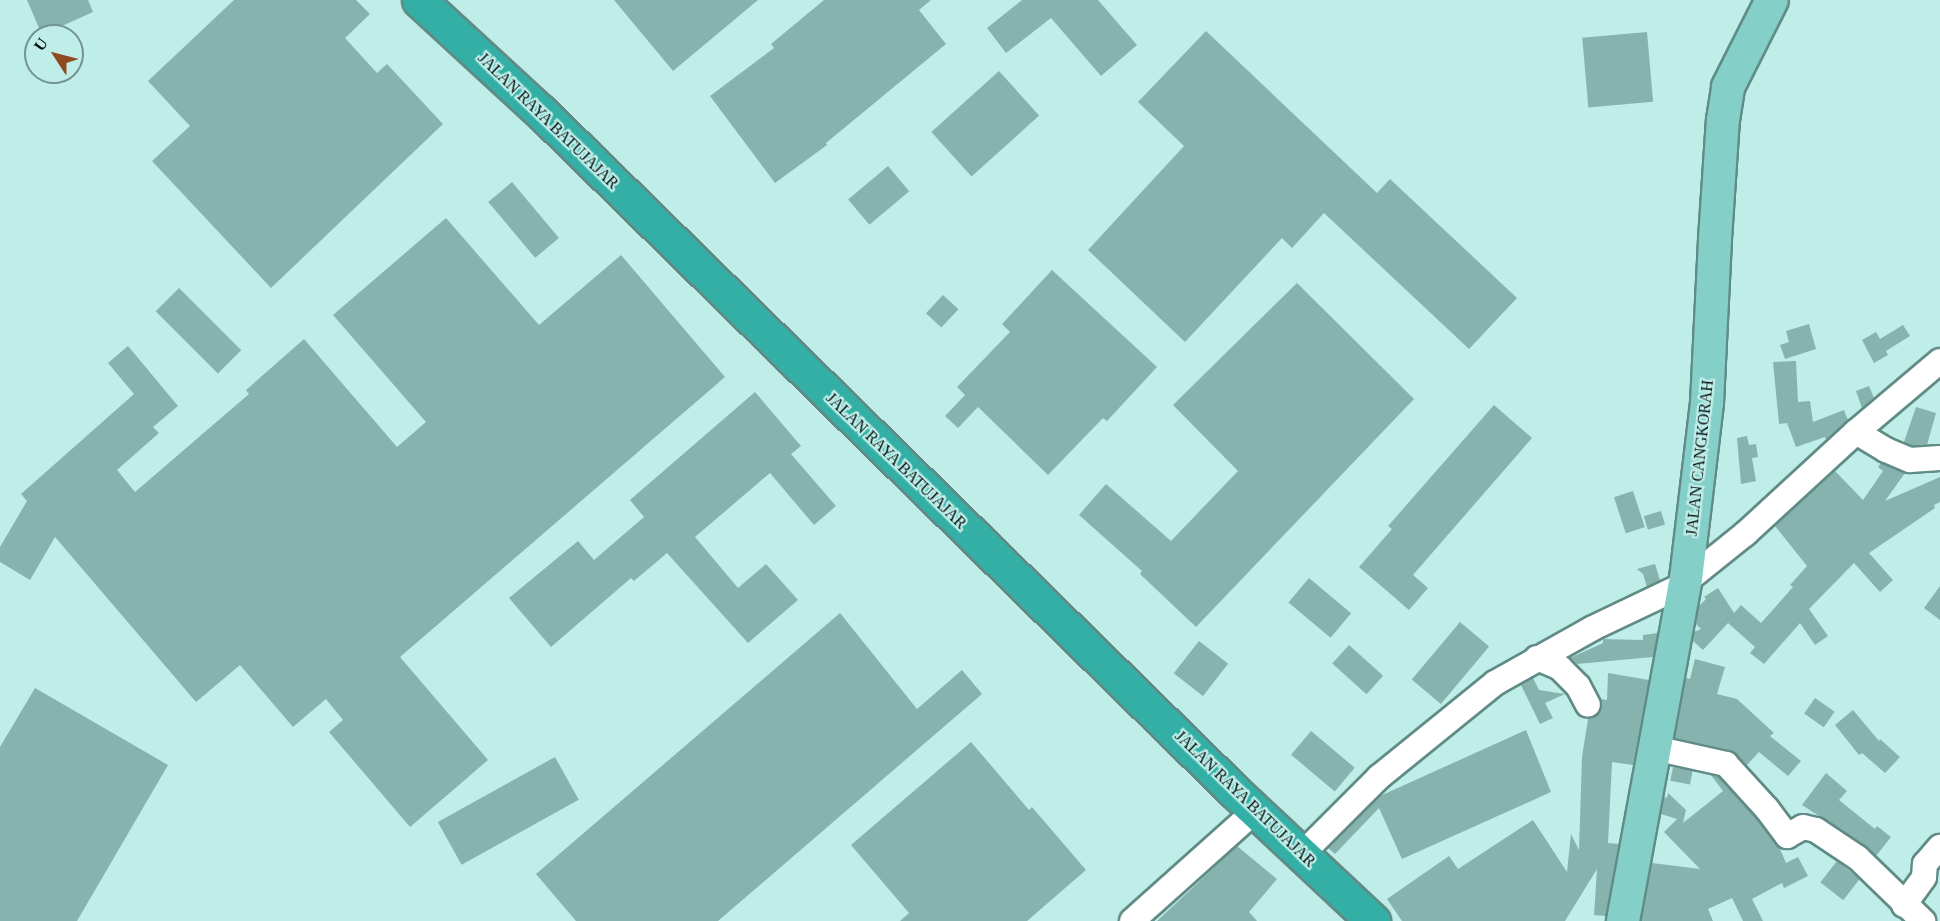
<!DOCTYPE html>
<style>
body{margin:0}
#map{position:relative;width:1940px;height:921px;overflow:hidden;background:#bfede8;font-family:Georgia,serif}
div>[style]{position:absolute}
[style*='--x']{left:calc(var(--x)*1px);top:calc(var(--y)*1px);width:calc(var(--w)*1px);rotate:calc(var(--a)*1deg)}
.building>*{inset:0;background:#87b3ae;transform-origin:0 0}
.roads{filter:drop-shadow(2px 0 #608b86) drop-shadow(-2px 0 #608b86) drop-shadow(0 2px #608b86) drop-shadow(0 -2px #608b86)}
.minor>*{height:24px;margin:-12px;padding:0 12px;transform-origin:12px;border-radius:12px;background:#fff}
.major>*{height:32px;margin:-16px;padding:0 16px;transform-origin:16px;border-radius:16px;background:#85cfc9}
.highway>*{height:33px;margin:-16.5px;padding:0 16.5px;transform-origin:16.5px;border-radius:16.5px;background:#33afa5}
span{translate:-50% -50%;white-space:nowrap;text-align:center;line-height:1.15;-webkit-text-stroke:4.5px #bfede8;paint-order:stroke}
.street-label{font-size:16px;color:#010f0e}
.north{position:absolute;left:24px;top:24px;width:60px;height:60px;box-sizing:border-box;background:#bfede8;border:2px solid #739491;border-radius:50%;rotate:306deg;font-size:16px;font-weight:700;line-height:24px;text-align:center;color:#010f0e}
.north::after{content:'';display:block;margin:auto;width:21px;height:27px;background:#8f4a1f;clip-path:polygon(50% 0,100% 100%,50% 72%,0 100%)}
</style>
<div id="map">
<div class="building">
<i style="clip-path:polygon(27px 0,88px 0,93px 12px,42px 35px)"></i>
<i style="clip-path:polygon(234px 0,356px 0,370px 14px,345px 38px,377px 73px,387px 64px,443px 124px,271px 288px,152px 161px,190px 126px,148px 81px)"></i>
<i style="clip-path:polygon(614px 0,758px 0,673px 71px)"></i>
<i style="clip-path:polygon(824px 0,931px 0,919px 10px,946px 44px,826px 143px,827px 145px,775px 183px,710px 96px,774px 48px,771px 44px)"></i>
<i style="clip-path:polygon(1022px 0,1098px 0,1137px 45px,1101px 76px,1051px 18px,1006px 53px,987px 28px)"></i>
<i style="clip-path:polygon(1206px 31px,1377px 193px,1390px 179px,1517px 298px,1469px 349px,1324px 213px,1292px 248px,1282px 238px,1185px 342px,1088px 250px,1184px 146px,1138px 102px)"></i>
<i style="left:1647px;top:32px;width:70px;height:65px;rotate:85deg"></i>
<i style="left:999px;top:71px;width:60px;height:91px;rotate:48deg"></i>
<i style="left:888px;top:166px;width:33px;height:52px;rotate:50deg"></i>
<i style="left:512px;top:182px;width:73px;height:31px;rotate:50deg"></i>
<i style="clip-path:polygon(446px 218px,539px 325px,621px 255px,725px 377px,400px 657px,488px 760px,410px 827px,329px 732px,343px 720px,326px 699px,293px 727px,240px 665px,196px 702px,55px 537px,30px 580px,0 562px,0 547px,27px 501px,21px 494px,134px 394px,108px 363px,128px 346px,178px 406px,153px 427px,159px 433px,117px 470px,135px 492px,249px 394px,246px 390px,304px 339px,397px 447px,426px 422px,333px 315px)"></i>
<i style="clip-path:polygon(1052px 270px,1157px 367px,1107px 421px,1103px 418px,1048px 475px,978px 407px,958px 428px,945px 416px,965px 395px,957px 387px,1010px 332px,1002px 324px)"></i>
<i style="clip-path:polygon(1297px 283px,1414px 399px,1196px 627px,1140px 574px,1142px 571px,1079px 515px,1106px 484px,1171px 541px,1238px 471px,1173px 405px)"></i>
<i style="left:179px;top:288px;width:88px;height:33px;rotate:45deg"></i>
<i style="left:943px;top:295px;width:21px;height:25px;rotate:43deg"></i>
<i style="clip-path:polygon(1809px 324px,1816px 349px,1785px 359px,1780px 345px,1789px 342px,1786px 331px)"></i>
<i style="clip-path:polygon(1903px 325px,1910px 336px,1886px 351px,1888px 355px,1874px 363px,1862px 340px,1876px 332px,1880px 339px)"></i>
<i style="clip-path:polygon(1796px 361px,1798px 402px,1810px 401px,1813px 422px,1844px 410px,1848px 420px,1826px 440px,1825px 437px,1796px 447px,1787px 423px,1779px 424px,1773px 362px)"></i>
<i style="clip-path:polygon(1869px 386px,1874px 398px,1862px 408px,1856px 391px)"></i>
<i style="clip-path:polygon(755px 392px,801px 446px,791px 454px,836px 506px,814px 525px,770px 473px,695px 537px,738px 588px,766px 564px,798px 600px,748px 643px,667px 553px,634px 581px,631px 578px,551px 647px,509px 598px,578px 541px,594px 560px,644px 517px,630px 500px)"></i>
<i style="clip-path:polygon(1494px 405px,1532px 438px,1413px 575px,1428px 588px,1409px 610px,1359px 567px,1392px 529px,1388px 526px)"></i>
<i style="clip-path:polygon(1916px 407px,1936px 413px,1927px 445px,1912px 446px,1904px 442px)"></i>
<i style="clip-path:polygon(1747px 436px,1749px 445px,1756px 444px,1758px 457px,1752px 458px,1756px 481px,1741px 484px,1737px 438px)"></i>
<i style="clip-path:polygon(1881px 463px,1905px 473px,1885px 501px,1940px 477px,1940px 502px,1934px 505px,1935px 508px,1869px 553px,1893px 580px,1880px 592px,1854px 563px,1809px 609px,1828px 636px,1815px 645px,1800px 623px,1764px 664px,1750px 653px,1755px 647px,1728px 623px,1703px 650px,1693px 641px,1694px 632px,1701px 629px,1696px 624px,1699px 606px,1706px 599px,1704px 597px,1718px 588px,1734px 613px,1741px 605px,1761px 623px,1793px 587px,1790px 585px,1807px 566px,1775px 526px,1835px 471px,1863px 500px,1883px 471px,1878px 467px)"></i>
<i style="left:1633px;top:491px;width:38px;height:20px;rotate:72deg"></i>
<i style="left:1661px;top:511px;width:14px;height:18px;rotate:73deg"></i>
<i style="clip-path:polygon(1655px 564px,1660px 580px,1647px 587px,1643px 574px,1637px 569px)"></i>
<i style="left:1309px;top:578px;width:55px;height:32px;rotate:40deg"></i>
<i style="clip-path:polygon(1940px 586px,1940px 620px,1924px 608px)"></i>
<i style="clip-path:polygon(840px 613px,917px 709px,962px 670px,982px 694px,718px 921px,576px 921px,536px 874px)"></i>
<i style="left:1460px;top:622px;width:38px;height:75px;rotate:40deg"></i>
<i style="clip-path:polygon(1658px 633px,1653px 657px,1577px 664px,1570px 658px,1603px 643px,1603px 639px,1643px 640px,1643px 635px)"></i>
<i style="left:1199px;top:641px;width:37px;height:41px;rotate:38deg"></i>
<i style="left:1349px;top:645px;width:46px;height:25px;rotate:42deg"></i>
<i style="clip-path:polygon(1695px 659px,1725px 667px,1717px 694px,1737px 699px,1774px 733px,1770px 736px,1801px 761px,1788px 776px,1759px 752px,1747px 765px,1729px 750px,1675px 738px,1686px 678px,1690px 679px)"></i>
<i style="clip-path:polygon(1608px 673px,1649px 680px,1633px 765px,1612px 762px,1608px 843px,1619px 844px,1606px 916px,1594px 915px,1597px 869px,1565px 921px,1402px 921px,1387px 899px,1449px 856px,1458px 869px,1533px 820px,1567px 872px,1571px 834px,1579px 850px,1582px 757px,1588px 719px,1600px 713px,1601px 699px,1607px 700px)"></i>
<i style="clip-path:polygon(1533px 678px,1539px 690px,1565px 694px,1545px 703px,1553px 718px,1540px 724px,1521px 685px)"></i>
<i style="clip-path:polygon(35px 688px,168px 765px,77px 921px,0 921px,0 747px)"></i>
<i style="left:1815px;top:698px;width:24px;height:19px;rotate:35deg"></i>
<i style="clip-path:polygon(1853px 710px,1879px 741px,1880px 739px,1900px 757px,1885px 773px,1862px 753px,1859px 755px,1835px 725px)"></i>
<i style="clip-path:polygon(1526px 730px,1551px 792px,1402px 859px,1379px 808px,1335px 854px,1328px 848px,1380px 796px)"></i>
<i style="left:1311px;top:731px;width:57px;height:31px;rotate:40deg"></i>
<i style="clip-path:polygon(971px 742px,1029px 810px,1032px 807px,1086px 870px,1027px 921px,900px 921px,909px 913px,851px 845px)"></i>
<i style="left:555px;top:757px;width:49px;height:134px;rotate:61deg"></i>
<i style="left:1673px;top:767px;width:20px;height:14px;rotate:11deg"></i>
<i style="clip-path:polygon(1826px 773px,1847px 791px,1839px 800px,1875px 829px,1877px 826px,1891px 837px,1876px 856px,1866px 846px,1802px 805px)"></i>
<i style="clip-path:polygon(1711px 775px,1719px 777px,1756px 818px,1780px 849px,1786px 863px,1798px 857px,1808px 876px,1784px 888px,1782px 883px,1752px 899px,1763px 921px,1743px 921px,1732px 898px,1708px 909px,1713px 921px,1641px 921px,1652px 863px,1700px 869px,1664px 832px,1677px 819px,1661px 814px,1664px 797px,1667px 798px,1668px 793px,1686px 810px,1683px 823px,1723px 791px)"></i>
<i style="clip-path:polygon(1237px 846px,1277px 879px,1249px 912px,1257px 921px,1157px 921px)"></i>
<i style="left:1837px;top:861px;width:29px;height:27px;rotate:38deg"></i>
</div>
<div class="roads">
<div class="minor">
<i style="--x:1856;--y:432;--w:35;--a:31"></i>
<i style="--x:1886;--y:450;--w:26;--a:23"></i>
<i style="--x:1910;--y:460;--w:30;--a:-4"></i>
<i style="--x:1537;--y:658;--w:25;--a:23"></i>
<i style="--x:1560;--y:668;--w:25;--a:45"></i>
<i style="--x:1578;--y:686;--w:21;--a:62"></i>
<i style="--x:1654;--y:748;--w:74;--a:12.5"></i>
<i style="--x:1726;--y:764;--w:61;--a:47.7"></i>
<i style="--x:1767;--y:809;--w:34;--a:53"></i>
<i style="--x:1787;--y:836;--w:18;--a:-29"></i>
<i style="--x:1803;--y:827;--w:13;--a:13"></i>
<i style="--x:1816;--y:830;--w:50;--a:33.7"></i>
<i style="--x:1858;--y:858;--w:91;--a:44.1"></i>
<i style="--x:1302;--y:854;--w:109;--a:-45"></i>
<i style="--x:1379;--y:777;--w:149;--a:-39"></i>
<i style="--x:1495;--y:683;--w:112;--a:-29.3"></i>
<i style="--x:1593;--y:628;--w:95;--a:-25.5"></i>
<i style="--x:1679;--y:587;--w:85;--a:-38.8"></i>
<i style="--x:1745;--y:534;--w:151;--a:-42.6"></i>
<i style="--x:1856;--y:432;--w:110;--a:-40.2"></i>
<i style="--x:1904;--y:905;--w:34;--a:-54"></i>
<i style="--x:1924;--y:877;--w:13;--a:-86"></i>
<i style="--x:1925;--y:864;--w:23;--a:-49"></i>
<i style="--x:1132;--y:921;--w:165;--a:-41.8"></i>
</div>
<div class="major">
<i style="--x:1623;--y:921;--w:348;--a:-79.6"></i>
<i style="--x:1686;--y:579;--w:177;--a:-83.2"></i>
<i style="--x:1707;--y:403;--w:164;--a:-87.2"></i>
<i style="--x:1715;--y:239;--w:119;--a:-86.2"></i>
<i style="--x:1723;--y:120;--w:33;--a:-81"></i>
<i style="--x:1728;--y:87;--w:97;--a:-63.2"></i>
</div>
<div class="highway">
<i style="--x:419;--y:0;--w:166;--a:42.6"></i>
<i style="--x:541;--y:112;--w:969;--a:44.41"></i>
<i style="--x:1233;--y:790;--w:192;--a:43.1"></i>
</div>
</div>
<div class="street-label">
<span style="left:548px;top:121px;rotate:44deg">JALAN RAYA BATUJAJAR</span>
<span style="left:1700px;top:458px;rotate:-84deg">JALAN CANGKORAH</span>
<span style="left:896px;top:461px;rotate:44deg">JALAN RAYA BATUJAJAR</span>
<span style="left:1245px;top:799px;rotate:44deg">JALAN RAYA BATUJAJAR</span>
</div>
<div class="north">U</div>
</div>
